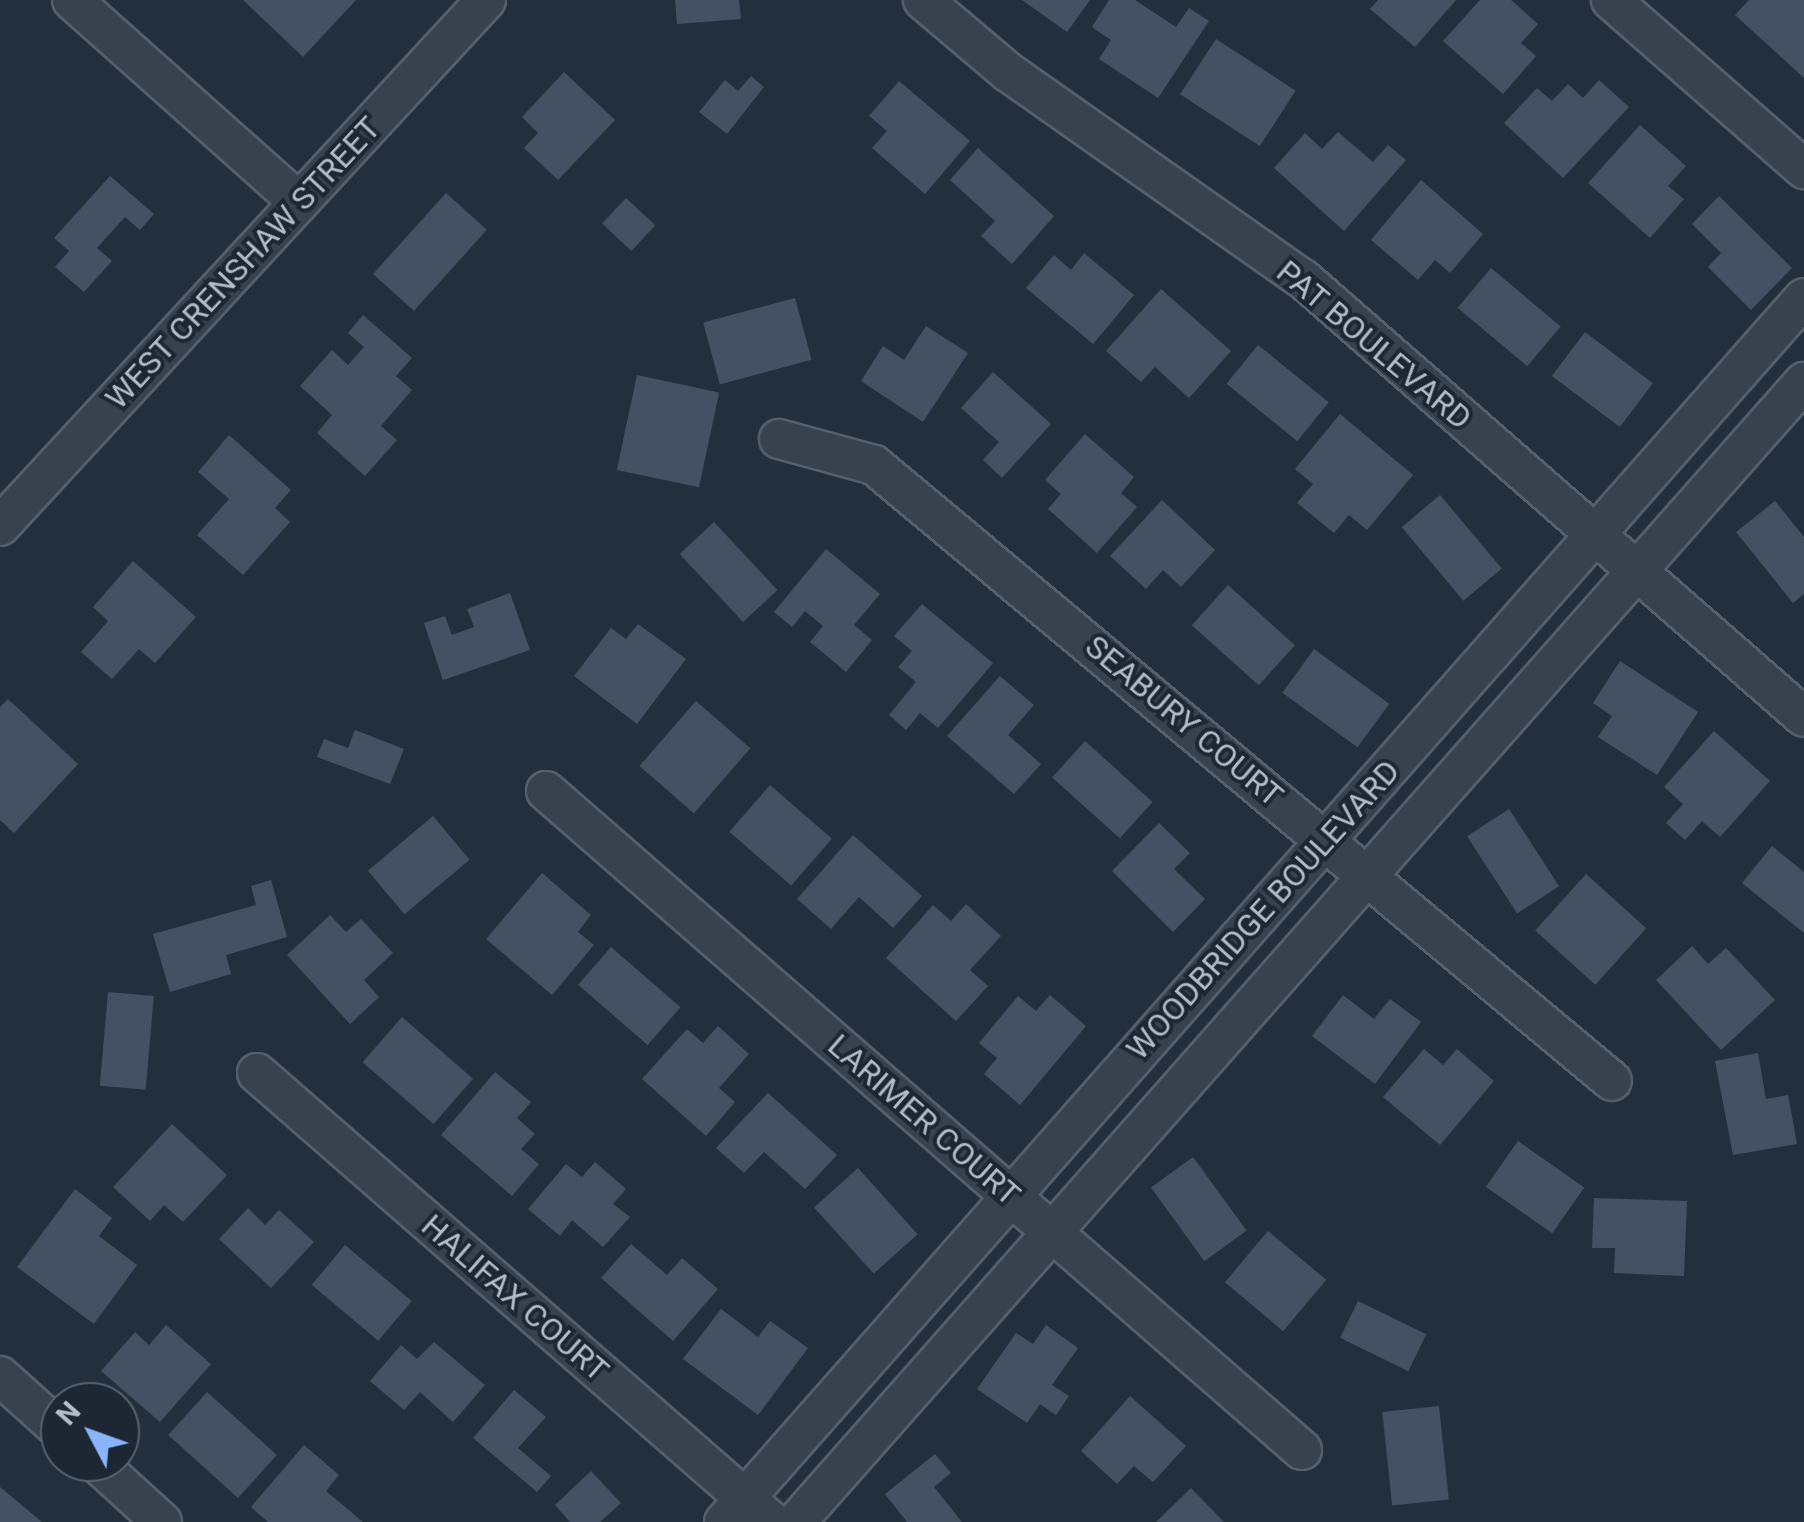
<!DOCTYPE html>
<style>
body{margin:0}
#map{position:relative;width:1804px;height:1522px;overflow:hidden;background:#242f3e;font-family:Roboto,sans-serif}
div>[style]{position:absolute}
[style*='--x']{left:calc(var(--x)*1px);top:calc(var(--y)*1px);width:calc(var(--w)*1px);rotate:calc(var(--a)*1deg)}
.building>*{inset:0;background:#455162;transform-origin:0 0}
.roads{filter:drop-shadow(2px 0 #565f6c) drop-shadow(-2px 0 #565f6c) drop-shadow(0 2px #565f6c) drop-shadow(0 -2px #565f6c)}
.minor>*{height:38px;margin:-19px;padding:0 19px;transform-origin:19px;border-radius:19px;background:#38414e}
span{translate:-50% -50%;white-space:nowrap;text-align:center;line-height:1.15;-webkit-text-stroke:8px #1d2633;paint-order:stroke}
.street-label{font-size:32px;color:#b4bcc9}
.north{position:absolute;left:40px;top:1382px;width:100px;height:100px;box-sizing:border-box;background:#1d2633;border:2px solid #59626f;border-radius:50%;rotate:311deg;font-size:28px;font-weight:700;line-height:40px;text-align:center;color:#b4bcc9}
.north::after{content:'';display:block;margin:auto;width:35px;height:45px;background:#8ab4f8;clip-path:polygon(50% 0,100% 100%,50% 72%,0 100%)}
</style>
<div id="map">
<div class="building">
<i style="clip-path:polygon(243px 0,356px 0,303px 57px)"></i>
<i style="clip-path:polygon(675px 0,739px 0,741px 19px,677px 24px)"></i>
<i style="clip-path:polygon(1022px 0,1090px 0,1067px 32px)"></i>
<i style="clip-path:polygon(1109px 0,1135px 0,1176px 27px,1189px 8px,1209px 21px,1158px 98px,1099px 59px,1111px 40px,1092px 27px)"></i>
<i style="clip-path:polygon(1378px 0,1456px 0,1415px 47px,1370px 9px)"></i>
<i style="clip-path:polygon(1480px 0,1511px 0,1538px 24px,1521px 43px,1536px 56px,1503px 94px,1443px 41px)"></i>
<i style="clip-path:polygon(1749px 0,1804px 0,1804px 78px,1735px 15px)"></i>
<i style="left:1216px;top:39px;width:95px;height:66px;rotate:33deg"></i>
<i style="clip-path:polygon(564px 72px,615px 120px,558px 180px,524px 148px,538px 133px,522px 117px)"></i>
<i style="clip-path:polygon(751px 76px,764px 87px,727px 134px,699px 112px,725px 80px,738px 91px)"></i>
<i style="clip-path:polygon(1599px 80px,1629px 107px,1563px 178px,1504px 123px,1537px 88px,1552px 101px,1568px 84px,1583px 98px)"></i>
<i style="clip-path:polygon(899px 81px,970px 141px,925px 194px,872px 148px,887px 131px,869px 116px)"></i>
<i style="clip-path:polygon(1640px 125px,1686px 166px,1668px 186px,1684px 199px,1650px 238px,1588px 183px)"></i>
<i style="clip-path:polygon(1338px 132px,1373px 162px,1388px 145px,1406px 160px,1344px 231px,1274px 168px,1305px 133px,1322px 149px)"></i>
<i style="clip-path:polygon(978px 148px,1054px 216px,1012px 264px,981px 236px,995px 221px,950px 180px)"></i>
<i style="clip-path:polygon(110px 176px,154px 214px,140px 230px,125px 217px,97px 248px,112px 261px,84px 292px,55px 267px,69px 251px,54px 238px)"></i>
<i style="clip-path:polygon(1421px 180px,1483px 234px,1450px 273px,1435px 260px,1418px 280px,1371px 240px)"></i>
<i style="left:446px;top:193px;width:55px;height:109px;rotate:42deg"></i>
<i style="clip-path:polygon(1719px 196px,1792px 268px,1751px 310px,1708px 267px,1721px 253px,1692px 224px)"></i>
<i style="left:626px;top:198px;width:40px;height:35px;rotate:43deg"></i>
<i style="clip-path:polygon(1084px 253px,1134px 295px,1093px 344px,1026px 288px,1054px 255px,1071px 270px)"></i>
<i style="left:1491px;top:268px;width:91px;height:52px;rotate:40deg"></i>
<i style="clip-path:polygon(1161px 289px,1231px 351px,1189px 398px,1155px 367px,1141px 382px,1106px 351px)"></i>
<i style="left:795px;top:298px;width:64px;height:95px;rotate:75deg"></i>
<i style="clip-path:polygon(363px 315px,412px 358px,396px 376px,412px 390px,381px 426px,397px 440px,365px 476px,317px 433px,332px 415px,300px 386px,332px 350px,348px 365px,364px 347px,348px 333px)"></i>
<i style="clip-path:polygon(926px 326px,968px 353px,923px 422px,861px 381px,883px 346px,904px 360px)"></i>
<i style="left:1585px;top:332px;width:85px;height:55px;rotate:37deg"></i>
<i style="left:1258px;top:345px;width:91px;height:50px;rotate:39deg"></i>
<i style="clip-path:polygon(993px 372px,1051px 424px,1002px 478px,983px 460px,999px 442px,961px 408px)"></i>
<i style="left:637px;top:375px;width:84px;height:97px;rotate:12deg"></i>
<i style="clip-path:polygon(1340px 414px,1413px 475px,1367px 530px,1349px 515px,1334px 533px,1297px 503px,1313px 484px,1295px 469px)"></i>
<i style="clip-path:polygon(1085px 434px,1134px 477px,1121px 493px,1137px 507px,1097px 553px,1048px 509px,1061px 494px,1045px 480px)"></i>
<i style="clip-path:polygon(229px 435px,291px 490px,275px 508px,290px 522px,243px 575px,197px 535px,229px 499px,198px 472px)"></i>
<i style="left:1440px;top:495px;width:96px;height:50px;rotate:50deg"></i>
<i style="clip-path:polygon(1162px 500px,1215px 550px,1181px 587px,1163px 570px,1146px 589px,1110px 556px)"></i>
<i style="clip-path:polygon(1775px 501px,1804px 537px,1804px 594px,1793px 603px,1736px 532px)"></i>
<i style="left:714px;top:522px;width:93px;height:47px;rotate:47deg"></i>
<i style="clip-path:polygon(826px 549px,880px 594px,854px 625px,872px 640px,846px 672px,810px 642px,823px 626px,805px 611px,792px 627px,774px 612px)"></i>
<i style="clip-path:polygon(133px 561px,196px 617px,155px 663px,139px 649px,112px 679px,81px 652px,108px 621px,93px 607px)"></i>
<i style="left:1228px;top:585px;width:90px;height:54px;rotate:42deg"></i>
<i style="clip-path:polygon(510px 593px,530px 650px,443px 680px,424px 623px,445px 616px,452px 635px,474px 627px,467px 609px)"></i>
<i style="clip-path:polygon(922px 604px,993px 663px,938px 728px,920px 713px,906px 730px,889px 715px,916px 682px,898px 667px,912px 651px,894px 636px)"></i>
<i style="clip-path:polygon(638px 624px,686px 659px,637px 724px,574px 676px,611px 628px,626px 639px)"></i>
<i style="left:1314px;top:649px;width:93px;height:54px;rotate:36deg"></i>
<i style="clip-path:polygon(1620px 661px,1698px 712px,1657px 775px,1598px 737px,1612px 716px,1593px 703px)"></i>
<i style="clip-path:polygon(1000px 676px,1034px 705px,1008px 735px,1041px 764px,1014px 794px,947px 736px)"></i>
<i style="clip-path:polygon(8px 699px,78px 764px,14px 833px,0 820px,0 707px)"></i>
<i style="left:696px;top:701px;width:72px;height:86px;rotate:41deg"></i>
<i style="clip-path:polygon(355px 730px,404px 749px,390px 784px,317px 757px,324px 739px,348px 748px)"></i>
<i style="clip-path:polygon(1714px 731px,1770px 781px,1720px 837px,1702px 821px,1685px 840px,1666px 823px,1683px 804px,1664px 787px)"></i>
<i style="left:1085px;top:741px;width:91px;height:49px;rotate:42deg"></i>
<i style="left:770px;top:785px;width:82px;height:62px;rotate:41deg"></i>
<i style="left:1509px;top:809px;width:92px;height:50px;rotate:57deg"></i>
<i style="left:433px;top:816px;width:57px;height:85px;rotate:50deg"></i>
<i style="clip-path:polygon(1159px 823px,1190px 853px,1174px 869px,1205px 899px,1173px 932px,1112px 871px)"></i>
<i style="clip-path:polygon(853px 835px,922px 896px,893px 928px,859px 897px,831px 929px,797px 899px)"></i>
<i style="clip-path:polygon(1772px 846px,1804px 872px,1804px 933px,1742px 883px)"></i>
<i style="clip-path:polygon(542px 873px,591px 915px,578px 932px,594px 945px,552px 995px,486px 939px)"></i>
<i style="left:1586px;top:874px;width:81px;height:76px;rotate:42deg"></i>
<i style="clip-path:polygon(271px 880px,287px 937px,226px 955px,231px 974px,170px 992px,153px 934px,256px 905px,251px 886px)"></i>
<i style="clip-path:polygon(966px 904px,1001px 936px,970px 970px,988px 986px,956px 1021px,886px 958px,933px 905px,951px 921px)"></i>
<i style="clip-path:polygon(330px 915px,346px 932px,361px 919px,393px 953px,364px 980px,379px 997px,350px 1024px,287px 955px)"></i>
<i style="clip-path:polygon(1692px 946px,1708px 964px,1726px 948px,1775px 1000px,1721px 1050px,1656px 980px)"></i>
<i style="left:611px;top:947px;width:92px;height:50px;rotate:41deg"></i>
<i style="left:108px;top:992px;width:46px;height:94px;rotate:5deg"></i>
<i style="clip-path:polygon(1050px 995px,1086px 1026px,1020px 1105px,984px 1074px,997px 1058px,979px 1043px,1018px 996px,1036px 1011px)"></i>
<i style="clip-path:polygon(1343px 995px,1374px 1019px,1390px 999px,1421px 1022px,1375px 1084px,1312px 1036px)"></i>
<i style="left:402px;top:1017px;width:94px;height:60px;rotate:41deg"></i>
<i style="clip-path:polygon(718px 1026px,749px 1054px,719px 1088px,735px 1102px,706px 1136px,642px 1079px,687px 1029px,703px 1043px)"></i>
<i style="clip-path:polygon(1424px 1049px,1443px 1065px,1457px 1049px,1494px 1081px,1440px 1145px,1383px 1097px)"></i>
<i style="clip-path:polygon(1758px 1053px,1766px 1099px,1788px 1095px,1797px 1144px,1733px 1155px,1715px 1061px)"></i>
<i style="clip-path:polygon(495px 1072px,531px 1102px,517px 1118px,535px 1134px,521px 1149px,539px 1164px,512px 1196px,441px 1135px)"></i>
<i style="clip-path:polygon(768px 1093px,837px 1155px,805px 1189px,764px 1152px,744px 1173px,716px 1148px)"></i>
<i style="clip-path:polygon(172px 1124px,227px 1175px,183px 1222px,164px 1205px,150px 1221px,113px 1187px)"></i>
<i style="left:1518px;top:1141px;width:81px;height:56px;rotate:35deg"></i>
<i style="left:1193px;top:1157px;width:91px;height:52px;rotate:54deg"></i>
<i style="clip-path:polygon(595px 1162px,626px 1189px,613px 1204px,630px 1217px,603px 1247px,572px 1220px,560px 1236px,528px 1209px,566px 1164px,582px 1177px)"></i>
<i style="left:858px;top:1168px;width:89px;height:59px;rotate:48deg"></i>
<i style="clip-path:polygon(75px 1189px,112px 1218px,99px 1236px,137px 1265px,94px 1324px,17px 1267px)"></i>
<i style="clip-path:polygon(1594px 1198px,1687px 1201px,1684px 1276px,1614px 1273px,1615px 1248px,1592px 1248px)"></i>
<i style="clip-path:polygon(248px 1208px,265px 1225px,279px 1210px,314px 1242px,271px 1288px,219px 1239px)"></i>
<i style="left:1268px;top:1231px;width:76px;height:67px;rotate:40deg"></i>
<i style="clip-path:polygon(631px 1244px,667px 1275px,682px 1258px,718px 1289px,673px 1341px,601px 1278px)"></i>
<i style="left:345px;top:1245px;width:87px;height:52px;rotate:40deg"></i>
<i style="left:1358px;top:1301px;width:76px;height:41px;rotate:26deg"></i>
<i style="clip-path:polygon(721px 1309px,758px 1337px,770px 1321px,808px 1348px,758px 1415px,683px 1359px)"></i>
<i style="clip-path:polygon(166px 1325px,211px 1364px,160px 1422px,101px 1371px,135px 1332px,149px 1345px)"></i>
<i style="clip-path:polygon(1046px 1325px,1078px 1348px,1052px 1385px,1069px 1396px,1056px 1415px,1040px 1404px,1027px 1423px,977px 1389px,1016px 1333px,1033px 1344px)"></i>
<i style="clip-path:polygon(434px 1342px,485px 1385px,453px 1422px,420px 1392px,404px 1410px,370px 1381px,401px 1345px,417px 1359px)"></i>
<i style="clip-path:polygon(514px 1390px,546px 1417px,518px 1448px,551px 1476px,537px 1492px,473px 1438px)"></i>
<i style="left:207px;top:1392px;width:94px;height:58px;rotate:42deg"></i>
<i style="clip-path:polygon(1130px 1396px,1186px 1446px,1153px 1482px,1134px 1466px,1117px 1484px,1081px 1451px)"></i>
<i style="left:1439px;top:1406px;width:94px;height:57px;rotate:84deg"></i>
<i style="clip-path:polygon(304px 1445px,339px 1475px,326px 1491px,363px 1522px,268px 1522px,251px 1507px)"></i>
<i style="clip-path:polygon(935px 1454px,951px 1473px,934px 1487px,962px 1522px,907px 1522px,885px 1494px)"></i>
<i style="clip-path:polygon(591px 1471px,621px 1503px,600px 1522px,570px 1522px,555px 1505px)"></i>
<i style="clip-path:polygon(0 1487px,42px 1522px,0 1522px)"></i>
<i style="clip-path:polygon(1191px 1488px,1224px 1522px,1156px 1522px)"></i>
</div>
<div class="roads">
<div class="minor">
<i style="--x:72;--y:0;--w:304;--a:41.7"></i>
<i style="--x:923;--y:0;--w:111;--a:40.3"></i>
<i style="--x:1008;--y:72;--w:360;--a:35.1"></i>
<i style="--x:1303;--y:279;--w:665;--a:41.16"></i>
<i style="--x:1611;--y:0;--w:257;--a:41.2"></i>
<i style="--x:779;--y:439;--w:98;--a:15.3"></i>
<i style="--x:874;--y:465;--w:961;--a:39.85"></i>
<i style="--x:0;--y:526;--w:716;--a:-47.26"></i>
<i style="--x:546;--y:791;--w:1003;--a:41.08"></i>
<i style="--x:257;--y:1073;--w:683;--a:41.08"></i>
<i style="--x:0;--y:1376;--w:81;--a:42"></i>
<i style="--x:96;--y:1462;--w:89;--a:42.3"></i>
<i style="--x:724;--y:1522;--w:1632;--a:-48.58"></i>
<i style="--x:796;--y:1522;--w:1522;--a:-48.52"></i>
</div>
</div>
<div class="street-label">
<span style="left:243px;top:263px;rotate:-47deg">WEST CRENSHAW STREET</span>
<span style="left:1374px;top:345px;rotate:40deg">PAT BOULEVARD</span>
<span style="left:1184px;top:721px;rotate:40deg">SEABURY COURT</span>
<span style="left:1263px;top:910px;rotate:-48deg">WOODBRIDGE BOULEVARD</span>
<span style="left:924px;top:1120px;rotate:41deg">LARIMER COURT</span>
<span style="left:515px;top:1298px;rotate:41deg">HALIFAX COURT</span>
</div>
<div class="north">N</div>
</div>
